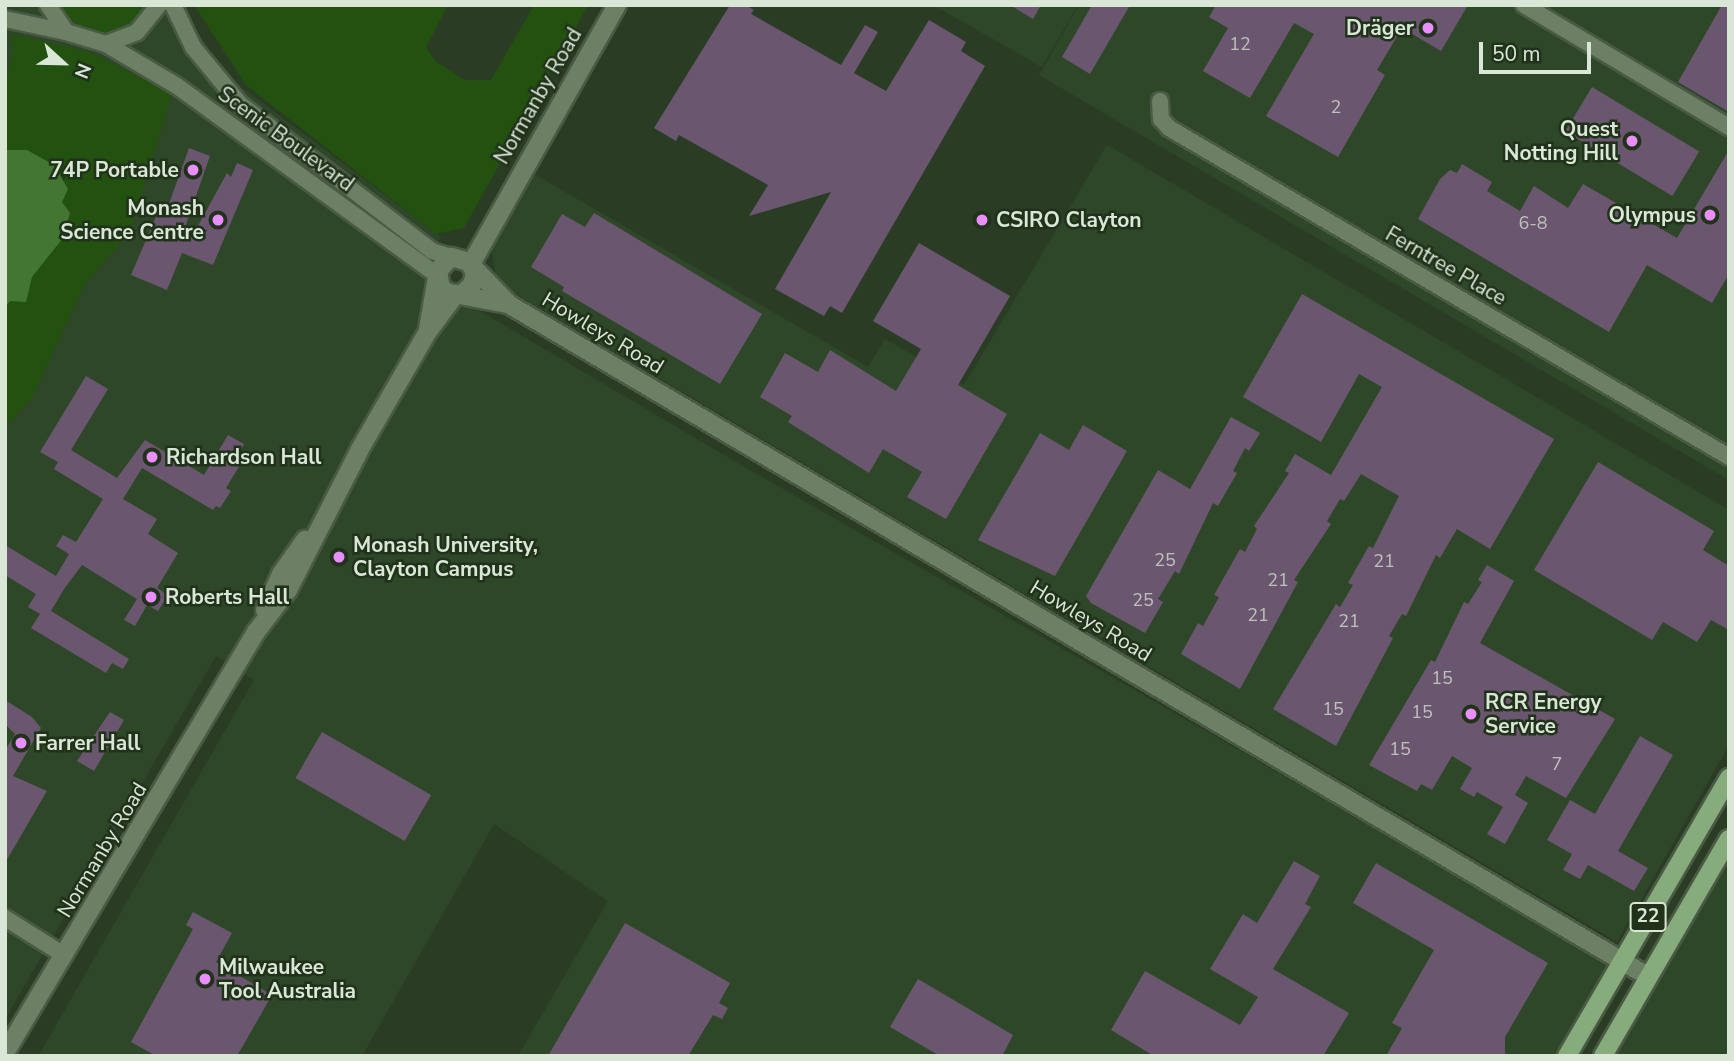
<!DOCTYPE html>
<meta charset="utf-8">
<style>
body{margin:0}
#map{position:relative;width:1734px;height:1061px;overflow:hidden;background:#2a3d24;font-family:"Nunito Sans",sans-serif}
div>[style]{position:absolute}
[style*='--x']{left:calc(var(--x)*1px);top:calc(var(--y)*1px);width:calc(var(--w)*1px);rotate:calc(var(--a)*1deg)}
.built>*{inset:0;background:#2f4729}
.green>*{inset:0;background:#225110}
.water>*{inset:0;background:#437632}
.building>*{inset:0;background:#6b566f;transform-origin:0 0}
.roads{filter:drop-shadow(2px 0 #4a5a45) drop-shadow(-2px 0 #4a5a45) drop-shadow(0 2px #4a5a45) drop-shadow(0 -2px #4a5a45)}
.minor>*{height:16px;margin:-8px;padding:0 8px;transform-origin:8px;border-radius:8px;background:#6b8065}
.tertiary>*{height:18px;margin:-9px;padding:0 9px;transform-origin:9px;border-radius:9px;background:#6b8065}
.primary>*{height:18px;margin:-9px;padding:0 9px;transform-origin:9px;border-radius:9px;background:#87ac7c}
.dots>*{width:19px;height:19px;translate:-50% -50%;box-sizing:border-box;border:4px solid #20321a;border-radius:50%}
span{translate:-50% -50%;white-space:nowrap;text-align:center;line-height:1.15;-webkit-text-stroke:5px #20321a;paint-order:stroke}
.number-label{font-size:18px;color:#bec2bc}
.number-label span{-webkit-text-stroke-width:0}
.shield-label span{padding:2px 5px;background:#20321a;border:2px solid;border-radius:5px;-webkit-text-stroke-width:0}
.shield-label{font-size:19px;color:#dae6d6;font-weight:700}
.poi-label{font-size:21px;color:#dae6d6;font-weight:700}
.right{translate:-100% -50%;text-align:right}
.left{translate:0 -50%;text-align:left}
.street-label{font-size:21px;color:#dae6d6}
.frame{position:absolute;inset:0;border:7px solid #dae6d6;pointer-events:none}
.north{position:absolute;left:28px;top:28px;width:70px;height:70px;-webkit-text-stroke:5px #20321a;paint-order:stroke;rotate:112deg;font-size:19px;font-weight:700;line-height:28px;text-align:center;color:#dae6d6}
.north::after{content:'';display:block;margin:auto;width:24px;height:32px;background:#dae6d6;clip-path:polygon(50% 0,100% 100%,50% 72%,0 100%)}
.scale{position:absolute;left:1479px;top:42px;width:112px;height:32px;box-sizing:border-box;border:4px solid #dae6d6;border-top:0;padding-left:9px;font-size:21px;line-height:24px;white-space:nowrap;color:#dae6d6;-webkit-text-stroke:5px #20321a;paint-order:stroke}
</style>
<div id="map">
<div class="built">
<i style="clip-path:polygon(5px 5px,186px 5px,195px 29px,228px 77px,441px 237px,419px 275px,729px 458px,1611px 963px,1558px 1056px,518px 1056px,608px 901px,494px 824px,362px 1056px,39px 1055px,254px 680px,216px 656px,5px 1019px)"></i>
<i style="clip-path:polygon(933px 5px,1078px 5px,1042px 67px)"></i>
<i style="clip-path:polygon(1079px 5px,1729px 5px,1729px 480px,1039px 75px)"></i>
<i style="clip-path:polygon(1107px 145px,1729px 510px,1729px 745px,1617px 942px,497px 283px,490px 241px,532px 173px,868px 367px,885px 339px,964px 385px)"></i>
<i style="clip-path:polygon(1729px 848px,1729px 1056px,1613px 1056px)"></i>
</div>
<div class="green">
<i style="clip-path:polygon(56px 5px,151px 5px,129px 31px,99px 38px,69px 26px)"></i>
<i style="clip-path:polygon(194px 5px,448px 5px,426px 47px,435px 61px,465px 80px,491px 80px,534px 5px,588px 5px,464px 228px,436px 234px,246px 85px)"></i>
<i style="clip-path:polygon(12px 34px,90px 52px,172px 94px,134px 219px,124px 239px,84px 285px,32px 398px,5px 427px,5px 83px,13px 56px)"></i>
</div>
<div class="water">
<i style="clip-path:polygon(5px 150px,27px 150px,54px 165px,68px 189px,62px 202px,70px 213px,63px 238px,32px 277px,26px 302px,10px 301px,5px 307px)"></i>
</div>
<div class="building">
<i style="clip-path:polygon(730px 5px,746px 5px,754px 10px,751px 14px,841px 65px,865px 25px,878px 32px,854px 73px,886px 91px,929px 20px,966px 42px,961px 51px,985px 66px,842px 313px,830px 306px,824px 316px,775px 289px,831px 192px,749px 216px,768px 185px,679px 135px,676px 141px,654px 128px)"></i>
<i style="clip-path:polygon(1010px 5px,1041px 5px,1033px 19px)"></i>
<i style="clip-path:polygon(1092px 5px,1130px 5px,1090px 74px,1062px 57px)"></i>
<i style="clip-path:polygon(1216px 5px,1468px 5px,1441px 51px,1402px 28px,1377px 70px,1385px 75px,1338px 157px,1266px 116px,1314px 34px,1294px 23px,1250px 98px,1203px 71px,1228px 28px,1209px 17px)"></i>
<i style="clip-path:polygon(1722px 5px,1729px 5px,1729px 112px,1678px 82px)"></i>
<i style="left:1592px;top:87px;width:125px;height:52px;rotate:31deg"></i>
<i style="clip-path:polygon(189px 148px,210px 156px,183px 233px,192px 237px,227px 173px,231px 177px,237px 163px,253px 170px,213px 265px,182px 253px,167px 290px,131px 275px,158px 212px,165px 215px)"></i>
<i style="clip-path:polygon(1729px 150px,1729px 274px,1712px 303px,1647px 265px,1609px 332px,1418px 219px,1440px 179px,1450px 170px,1457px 173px,1462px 164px,1492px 182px,1487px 191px,1520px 211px,1534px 186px,1568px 208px,1583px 184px,1677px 238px)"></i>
<i style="clip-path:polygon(594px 213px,762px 314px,720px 384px,562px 291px,564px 287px,531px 267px,562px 214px,585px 227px)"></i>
<i style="clip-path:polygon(919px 243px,1010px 296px,958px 385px,1007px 414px,946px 519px,907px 497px,922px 472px,883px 449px,869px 473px,788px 422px,792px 416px,760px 397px,785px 353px,818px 372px,830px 350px,896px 391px,921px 349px,873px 321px)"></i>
<i style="clip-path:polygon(1302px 294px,1554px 439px,1490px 549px,1457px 529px,1440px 558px,1436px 555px,1406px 616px,1402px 614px,1389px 636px,1393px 638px,1336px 746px,1273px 709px,1336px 604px,1340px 607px,1353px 585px,1348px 583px,1369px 546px,1373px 548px,1399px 496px,1361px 474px,1344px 501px,1340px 499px,1327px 521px,1331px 524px,1294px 580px,1298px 582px,1240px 689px,1181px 654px,1198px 623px,1203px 626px,1219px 597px,1214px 595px,1240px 549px,1245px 552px,1257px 529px,1254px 526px,1289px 473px,1285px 471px,1295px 454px,1331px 475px,1382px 387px,1359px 374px,1321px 442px,1243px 397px)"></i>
<i style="clip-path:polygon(86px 376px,108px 389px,71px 450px,117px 478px,145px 440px,204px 475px,228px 435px,244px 444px,240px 451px,246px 455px,226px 488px,231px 491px,220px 508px,216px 506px,213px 510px,142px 468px,123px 499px,157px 519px,148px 534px,178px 553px,157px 588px,168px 595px,158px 611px,147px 605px,135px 626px,124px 620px,137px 599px,82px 565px,64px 589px,51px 611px,129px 659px,123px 669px,112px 663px,106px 673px,31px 628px,40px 614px,28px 607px,36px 594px,5px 575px,5px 545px,56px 576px,69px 554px,56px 546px,63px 535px,76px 542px,103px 499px,54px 469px,58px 462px,40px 452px)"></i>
<i style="clip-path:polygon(1231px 417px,1260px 433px,1249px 451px,1245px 448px,1233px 471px,1237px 473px,1218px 506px,1213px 503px,1179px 574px,1175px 571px,1158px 599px,1163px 602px,1145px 633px,1091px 603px,1086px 596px,1158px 470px,1190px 489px)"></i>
<i style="clip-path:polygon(1083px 425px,1127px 451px,1055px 576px,978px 540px,1040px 433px,1069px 450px)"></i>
<i style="clip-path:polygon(1598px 462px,1714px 531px,1703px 550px,1729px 566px,1729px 630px,1711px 620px,1697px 642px,1663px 622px,1652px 640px,1534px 570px)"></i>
<i style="clip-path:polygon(1487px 565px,1514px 581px,1480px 643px,1615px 719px,1566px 798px,1526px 776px,1515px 795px,1528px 803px,1505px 844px,1487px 834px,1503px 807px,1477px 792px,1474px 797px,1460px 789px,1472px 768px,1452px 756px,1432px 790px,1421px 784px,1417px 791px,1369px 765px,1431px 660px,1435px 662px,1464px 602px,1468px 604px,1482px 582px,1478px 580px)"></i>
<i style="clip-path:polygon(5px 700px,32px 717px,41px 728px,13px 776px,47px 791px,5px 863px,5px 750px,15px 734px,5px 724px)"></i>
<i style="clip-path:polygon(110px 712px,124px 720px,94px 771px,77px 761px)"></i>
<i style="left:322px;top:732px;width:126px;height:53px;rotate:30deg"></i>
<i style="clip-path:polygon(1640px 736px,1673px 755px,1618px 851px,1648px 868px,1634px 891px,1588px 865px,1580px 879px,1563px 870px,1572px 854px,1547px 840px,1570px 800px,1595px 814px)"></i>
<i style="clip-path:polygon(1294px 861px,1320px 876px,1305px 904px,1311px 907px,1273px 969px,1349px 1013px,1323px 1056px,1154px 1056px,1111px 1030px,1145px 971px,1240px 1025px,1258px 997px,1210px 969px,1243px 914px,1257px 923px)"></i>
<i style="clip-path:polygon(1376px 863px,1548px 963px,1505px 1037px,1505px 1056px,1386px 1056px,1402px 1028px,1392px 1023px,1434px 950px,1353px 903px)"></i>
<i style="clip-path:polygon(193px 912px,232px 933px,216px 962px,272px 995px,237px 1056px,156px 1056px,131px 1042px,193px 929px,186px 925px)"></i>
<i style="clip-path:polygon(625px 923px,730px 983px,719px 1003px,728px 1008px,722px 1019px,713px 1015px,688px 1056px,548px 1056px)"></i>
<i style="clip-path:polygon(918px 979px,1013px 1035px,1002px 1056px,940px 1056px,890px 1027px)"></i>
</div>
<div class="roads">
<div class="minor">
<i style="--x:48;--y:5;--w:32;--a:56"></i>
<i style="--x:66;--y:32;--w:42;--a:16.7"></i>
<i style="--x:106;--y:44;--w:33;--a:-21"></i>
<i style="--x:137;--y:32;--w:35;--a:-51"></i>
<i style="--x:173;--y:5;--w:47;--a:64.5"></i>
<i style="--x:193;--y:47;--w:74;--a:50.5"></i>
<i style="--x:240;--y:104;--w:242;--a:37.4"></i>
<i style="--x:432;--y:251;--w:20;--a:18"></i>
<i style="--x:1524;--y:5;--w:239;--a:30.8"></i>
<i style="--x:5;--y:19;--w:62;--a:12"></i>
<i style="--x:106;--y:44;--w:82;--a:30.6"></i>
<i style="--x:177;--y:86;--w:321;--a:36"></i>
<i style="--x:1160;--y:101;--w:18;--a:87"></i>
<i style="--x:1161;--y:119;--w:12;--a:48"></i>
<i style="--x:1169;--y:128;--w:649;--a:30.43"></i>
<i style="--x:5;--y:918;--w:70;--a:32.1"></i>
</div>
<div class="tertiary">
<i style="--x:471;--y:264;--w:297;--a:-60.6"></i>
<i style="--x:473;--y:267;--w:53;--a:45.8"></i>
<i style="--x:510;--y:305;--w:1322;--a:30.54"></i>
<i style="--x:463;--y:293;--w:12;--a:-42"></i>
<i style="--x:472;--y:285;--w:12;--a:-76"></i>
<i style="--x:475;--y:273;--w:13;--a:-119"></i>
<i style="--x:469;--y:262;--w:19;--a:-164"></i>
<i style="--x:451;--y:257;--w:19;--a:133"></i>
<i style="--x:438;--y:271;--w:17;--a:80"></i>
<i style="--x:441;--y:288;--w:9;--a:32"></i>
<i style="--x:449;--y:293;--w:59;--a:10.7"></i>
<i style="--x:428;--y:329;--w:53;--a:-80.2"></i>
<i style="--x:265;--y:610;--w:39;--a:-66"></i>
<i style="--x:281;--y:574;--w:42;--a:-54.8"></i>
<i style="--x:5;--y:1053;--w:490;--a:-59.2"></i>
<i style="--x:256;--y:632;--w:53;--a:-52.7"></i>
<i style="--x:288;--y:590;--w:158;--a:-62.9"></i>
<i style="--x:360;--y:449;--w:134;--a:-60"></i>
<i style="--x:427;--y:333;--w:49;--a:-53.4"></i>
</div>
<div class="primary">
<i style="--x:1567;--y:1056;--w:322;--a:-59.8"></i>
<i style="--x:1603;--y:1056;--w:251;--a:-59.9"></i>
</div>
</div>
<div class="dots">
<i style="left:1428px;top:28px;background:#ea8dfd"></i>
<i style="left:1632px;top:141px;background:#ea8dfd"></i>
<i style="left:193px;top:170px;background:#ea8dfd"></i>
<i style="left:1710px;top:215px;background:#ea8dfd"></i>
<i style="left:218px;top:220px;background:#ea8dfd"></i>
<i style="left:982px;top:220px;background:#ea8dfd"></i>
<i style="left:152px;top:457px;background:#ea8dfd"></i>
<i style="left:339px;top:557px;background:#ea8dfd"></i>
<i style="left:151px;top:597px;background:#ea8dfd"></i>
<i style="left:1471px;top:714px;background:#ea8dfd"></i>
<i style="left:21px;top:743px;background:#ea8dfd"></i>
<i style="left:205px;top:979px;background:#ea8dfd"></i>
</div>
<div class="number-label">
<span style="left:1240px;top:44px">12</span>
<span style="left:1336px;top:107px">2</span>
<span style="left:1533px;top:223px">6-8</span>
<span style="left:1165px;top:560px">25</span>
<span style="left:1384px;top:561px">21</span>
<span style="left:1278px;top:580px">21</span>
<span style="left:1143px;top:600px">25</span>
<span style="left:1258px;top:615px">21</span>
<span style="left:1349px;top:621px">21</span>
<span style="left:1442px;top:678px">15</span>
<span style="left:1333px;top:709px">15</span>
<span style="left:1422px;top:712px">15</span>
<span style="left:1400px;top:749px">15</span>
<span style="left:1557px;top:764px">7</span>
</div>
<div class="shield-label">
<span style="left:1648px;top:917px">22</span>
</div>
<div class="poi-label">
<span class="right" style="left:1414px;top:28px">Dräger</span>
<span class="right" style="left:1618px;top:141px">Quest<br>Notting Hill</span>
<span class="right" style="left:179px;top:170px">74P Portable</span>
<span class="right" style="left:204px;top:220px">Monash<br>Science Centre</span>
<span class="right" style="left:1696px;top:215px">Olympus</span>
<span class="left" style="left:996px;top:220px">CSIRO Clayton</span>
<span class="left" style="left:166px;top:457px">Richardson Hall</span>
<span class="left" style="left:353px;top:557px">Monash University,<br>Clayton Campus</span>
<span class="left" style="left:165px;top:597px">Roberts Hall</span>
<span class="left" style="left:1485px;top:714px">RCR Energy<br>Service</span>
<span class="left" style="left:35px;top:743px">Farrer Hall</span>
<span class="left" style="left:219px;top:979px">Milwaukee<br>Tool Australia</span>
</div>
<div class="street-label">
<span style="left:538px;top:96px;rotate:-60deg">Normanby Road</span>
<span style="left:286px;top:139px;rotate:36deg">Scenic Boulevard</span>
<span style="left:1446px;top:266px;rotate:30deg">Ferntree Place</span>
<span style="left:603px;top:333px;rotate:31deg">Howleys Road</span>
<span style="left:1091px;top:621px;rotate:31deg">Howleys Road</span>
<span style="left:102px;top:850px;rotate:-59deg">Normanby Road</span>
</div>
<div class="frame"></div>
<div class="north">N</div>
<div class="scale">50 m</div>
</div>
